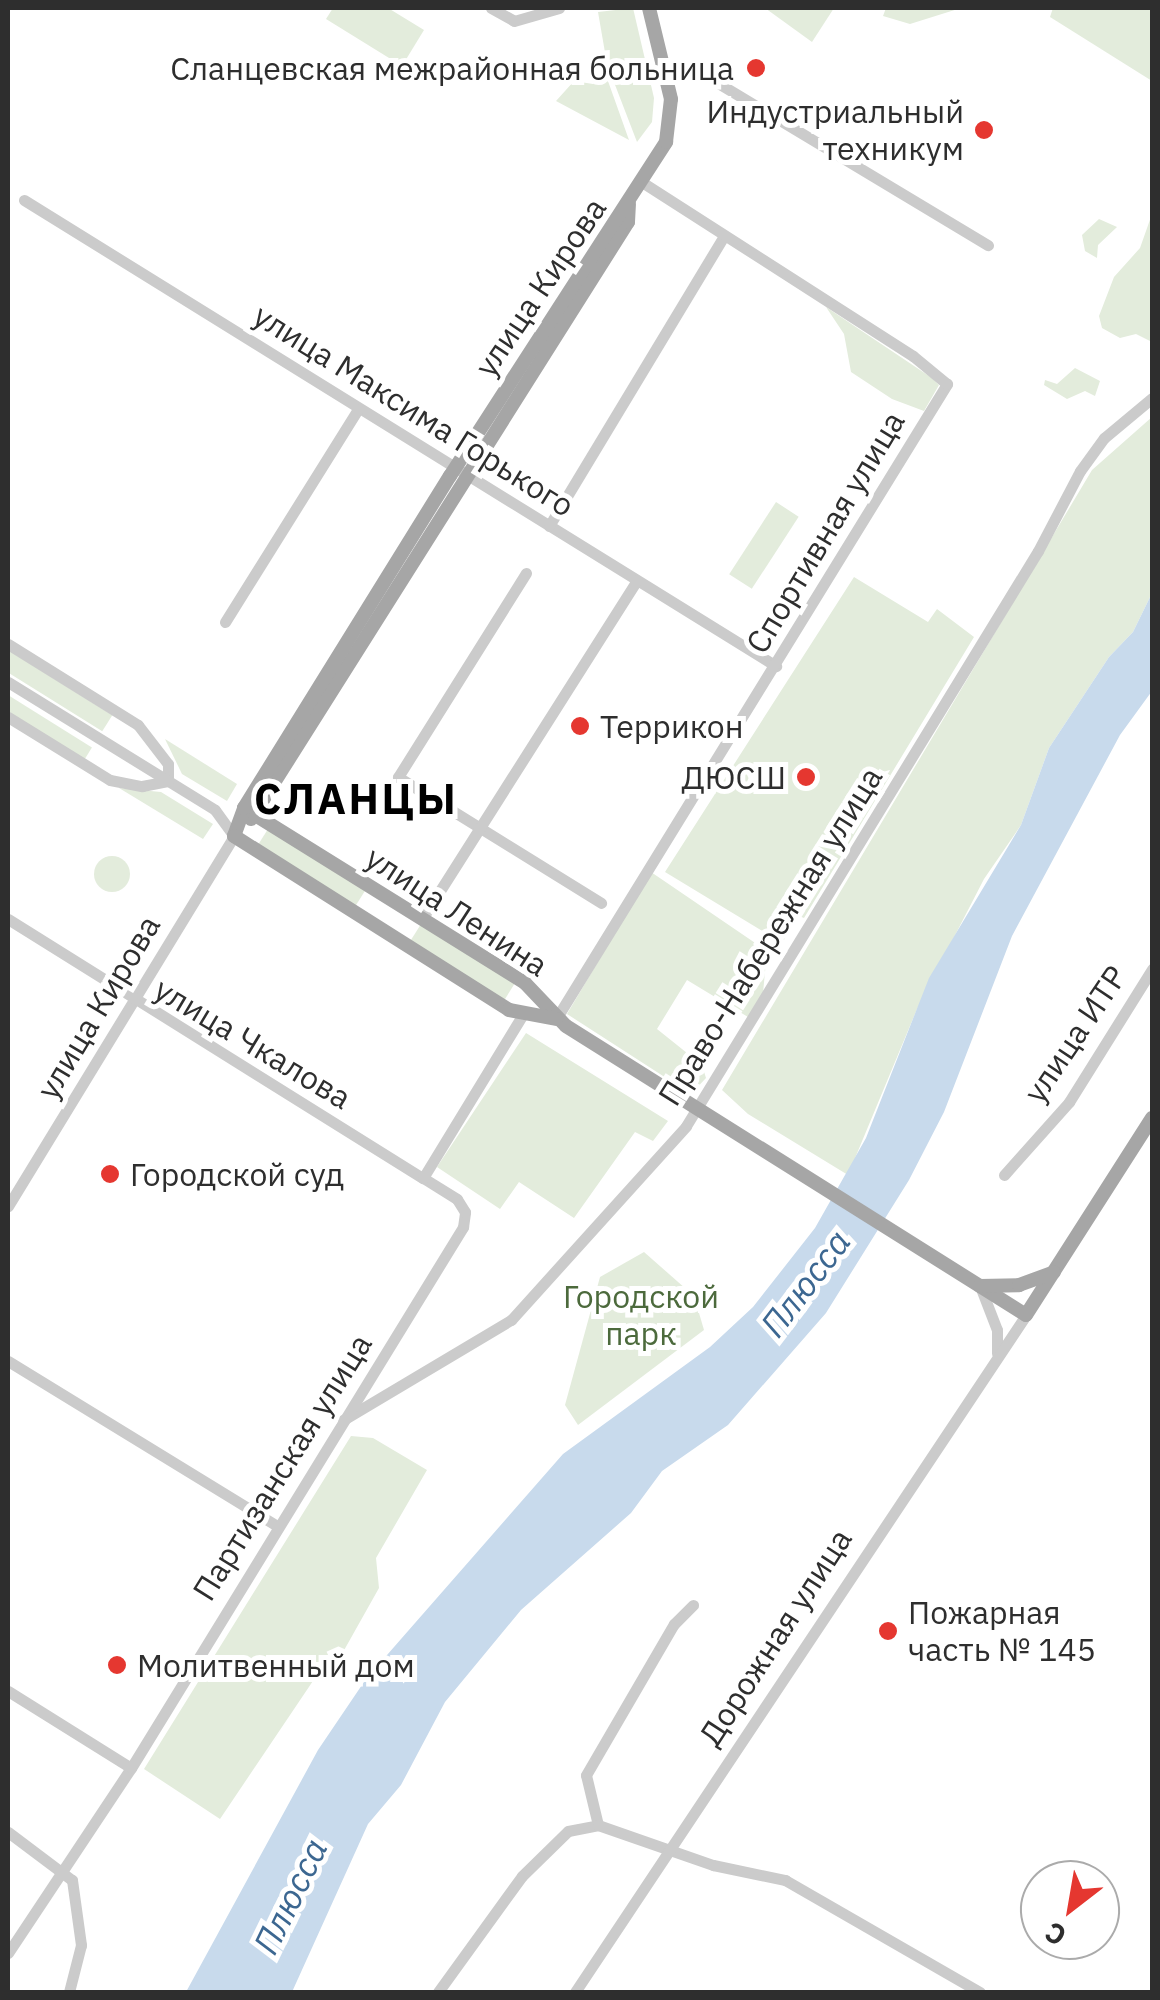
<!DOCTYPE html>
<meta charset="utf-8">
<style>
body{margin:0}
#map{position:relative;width:1160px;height:2000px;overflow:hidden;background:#fff;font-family:"IBM Plex Sans",sans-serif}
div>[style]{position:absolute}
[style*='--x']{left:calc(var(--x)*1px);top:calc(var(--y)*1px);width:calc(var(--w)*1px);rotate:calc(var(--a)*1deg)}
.green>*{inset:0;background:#e3ecdc;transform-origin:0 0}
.round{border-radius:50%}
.water>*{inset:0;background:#c8daec}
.minor>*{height:11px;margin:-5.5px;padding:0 5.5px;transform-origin:5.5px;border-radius:5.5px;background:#cbcbcb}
.major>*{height:14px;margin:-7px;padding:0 7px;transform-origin:7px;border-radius:7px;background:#a6a6a6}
.dots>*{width:28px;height:28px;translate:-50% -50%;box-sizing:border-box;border:5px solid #fff;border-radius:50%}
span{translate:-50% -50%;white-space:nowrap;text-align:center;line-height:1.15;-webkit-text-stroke:10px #fff;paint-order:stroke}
.poi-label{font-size:32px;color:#2e2e2e}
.right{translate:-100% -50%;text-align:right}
.left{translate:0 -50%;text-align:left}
.street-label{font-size:32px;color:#2e2e2e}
.park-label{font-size:32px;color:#4c6a3c}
.water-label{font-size:35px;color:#3c6791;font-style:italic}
.district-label{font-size:42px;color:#000;font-weight:700;letter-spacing:2.5px}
.frame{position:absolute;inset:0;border:10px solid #2e2e2e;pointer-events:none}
.north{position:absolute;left:1020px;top:1860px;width:100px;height:100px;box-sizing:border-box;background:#fff;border:2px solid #ababab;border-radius:50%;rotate:211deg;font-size:28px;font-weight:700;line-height:40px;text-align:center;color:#2e2e2e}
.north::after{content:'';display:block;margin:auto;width:35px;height:45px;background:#e53730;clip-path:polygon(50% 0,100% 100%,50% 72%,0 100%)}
</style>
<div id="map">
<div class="green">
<i style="clip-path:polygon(333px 8px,388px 8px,424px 30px,402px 66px,326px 19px)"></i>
<i style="clip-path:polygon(633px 8px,654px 98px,652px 122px,637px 142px,607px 64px,598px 12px)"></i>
<i style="clip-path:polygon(765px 8px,834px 8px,812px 42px)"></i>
<i style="clip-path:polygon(886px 8px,961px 8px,910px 24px,883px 16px)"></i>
<i style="clip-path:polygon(1053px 8px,1152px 8px,1152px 81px,1050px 17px)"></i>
<i style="clip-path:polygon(603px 67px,629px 140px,556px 101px,574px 81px,593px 84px)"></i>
<i style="clip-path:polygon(1152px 214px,1152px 342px,1136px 334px,1120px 338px,1102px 328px,1099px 316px,1114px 277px,1140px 248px)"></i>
<i style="clip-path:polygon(1099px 219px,1117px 227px,1098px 245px,1097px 258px,1085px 251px,1082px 235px)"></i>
<i style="clip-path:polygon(826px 307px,932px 378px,939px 385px,924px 411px,892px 399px,851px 372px,844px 334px)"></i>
<i style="clip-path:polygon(1075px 368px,1100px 381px,1095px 396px,1085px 391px,1067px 399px,1044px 385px,1045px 380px,1057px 384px)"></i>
<i style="clip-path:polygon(1152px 417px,1152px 593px,1133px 632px,1109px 657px,1049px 748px,1021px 825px,984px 879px,917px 1009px,848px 1175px,748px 1114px,722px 1090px,1092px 470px)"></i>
<i style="left:776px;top:502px;width:27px;height:86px;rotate:33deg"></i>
<i style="clip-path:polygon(854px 577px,928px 622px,937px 609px,974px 637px,804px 918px,799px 916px,782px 943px,665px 872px)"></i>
<i style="left:8px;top:650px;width:123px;height:19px;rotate:32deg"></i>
<i style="left:8px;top:695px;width:99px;height:17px;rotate:32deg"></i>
<i style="clip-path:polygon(165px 739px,237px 784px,227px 801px,182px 774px)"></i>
<i style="clip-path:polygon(119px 788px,161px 792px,213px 824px,203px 839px)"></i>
<i style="left:268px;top:829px;width:115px;height:19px;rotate:32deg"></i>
<i class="round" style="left:94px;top:856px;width:36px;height:36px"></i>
<i style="clip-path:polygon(651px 872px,767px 951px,763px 993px,748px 1017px,687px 980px,657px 1029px,702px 1065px,706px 1078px,691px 1094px,567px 1014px)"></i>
<i style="left:421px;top:924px;width:111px;height:21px;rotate:32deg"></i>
<i style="clip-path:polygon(526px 1033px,668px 1121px,653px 1141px,635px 1132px,574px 1218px,519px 1182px,500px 1209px,437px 1167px)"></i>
<i style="clip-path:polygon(644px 1252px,694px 1296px,704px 1330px,578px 1425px,565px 1405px,600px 1277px)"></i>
<i style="clip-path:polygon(351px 1436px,373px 1438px,427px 1470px,376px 1558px,379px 1588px,329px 1677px,319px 1672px,220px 1819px,144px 1769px)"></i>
</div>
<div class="water">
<i style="clip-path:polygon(1152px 593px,1152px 691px,1120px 735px,1012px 936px,944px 1112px,909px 1180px,826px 1313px,728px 1425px,662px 1471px,631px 1513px,521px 1610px,445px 1702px,401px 1785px,368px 1824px,292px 1992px,186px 1992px,318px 1750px,366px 1679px,563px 1454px,710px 1347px,753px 1307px,815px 1228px,866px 1138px,929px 978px,1021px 825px,1049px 748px,1109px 657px,1133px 632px)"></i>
</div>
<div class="minor">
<i style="--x:491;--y:8;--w:26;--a:29"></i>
<i style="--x:514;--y:21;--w:47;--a:-16.1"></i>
<i style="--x:664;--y:63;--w:24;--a:5"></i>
<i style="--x:688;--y:65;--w:350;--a:31"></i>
<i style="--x:24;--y:200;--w:885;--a:31.79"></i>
<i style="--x:549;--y:526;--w:339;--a:-58.9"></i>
<i style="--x:526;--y:573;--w:241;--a:122.1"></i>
<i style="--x:398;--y:777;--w:239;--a:31.8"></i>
<i style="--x:225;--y:622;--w:251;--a:-58"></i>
<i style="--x:8;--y:644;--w:153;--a:31.9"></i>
<i style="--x:138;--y:725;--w:49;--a:52.4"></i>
<i style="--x:168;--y:764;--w:17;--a:90"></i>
<i style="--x:8;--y:682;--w:243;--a:31.7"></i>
<i style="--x:215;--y:810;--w:32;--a:54"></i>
<i style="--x:234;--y:836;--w:434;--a:121.4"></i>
<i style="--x:8;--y:717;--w:120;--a:31.7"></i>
<i style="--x:110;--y:780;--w:33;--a:11"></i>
<i style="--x:142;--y:786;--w:26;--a:-11"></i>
<i style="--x:8;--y:919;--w:489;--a:32"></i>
<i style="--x:422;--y:919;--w:401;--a:-57.6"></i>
<i style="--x:556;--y:1019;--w:746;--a:-58.38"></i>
<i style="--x:947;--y:384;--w:44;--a:-140.5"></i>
<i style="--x:913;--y:356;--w:322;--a:-147.3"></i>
<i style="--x:1004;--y:1175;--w:98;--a:-48.3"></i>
<i style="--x:1069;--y:1102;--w:157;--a:-58"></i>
<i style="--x:980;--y:1286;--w:47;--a:68.9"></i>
<i style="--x:997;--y:1330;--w:23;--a:90"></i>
<i style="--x:8;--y:1361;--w:314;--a:31.5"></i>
<i style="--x:343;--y:1420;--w:196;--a:-30.8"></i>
<i style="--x:511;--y:1320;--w:261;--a:-47.9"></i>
<i style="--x:686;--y:1126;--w:674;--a:-58.53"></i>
<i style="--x:1038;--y:551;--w:90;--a:-62.3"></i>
<i style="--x:1080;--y:471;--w:41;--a:-54"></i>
<i style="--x:1104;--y:438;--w:62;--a:-39.8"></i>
<i style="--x:8;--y:1691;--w:145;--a:32"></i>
<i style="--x:598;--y:1825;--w:51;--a:-103.5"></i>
<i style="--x:586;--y:1775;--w:175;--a:-59.8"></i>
<i style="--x:674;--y:1624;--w:27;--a:-45"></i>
<i style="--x:8;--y:1832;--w:80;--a:36.9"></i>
<i style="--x:72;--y:1880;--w:66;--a:82.1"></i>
<i style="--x:81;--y:1945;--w:49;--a:104.3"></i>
<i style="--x:8;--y:1953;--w:222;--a:-56.4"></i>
<i style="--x:131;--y:1768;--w:635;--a:-58.46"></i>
<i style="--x:463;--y:1227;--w:15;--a:-82"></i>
<i style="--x:465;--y:1212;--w:15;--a:-122"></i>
<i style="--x:457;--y:1199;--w:40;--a:-148"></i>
<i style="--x:423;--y:1178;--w:190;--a:-58.6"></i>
<i style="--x:438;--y:1992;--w:143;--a:-54.1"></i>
<i style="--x:522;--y:1876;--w:64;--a:-44.4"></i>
<i style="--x:568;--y:1831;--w:31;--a:-11"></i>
<i style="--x:598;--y:1825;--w:122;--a:19.2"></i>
<i style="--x:713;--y:1865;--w:74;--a:11.8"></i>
<i style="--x:785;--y:1880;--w:225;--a:29.9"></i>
<i style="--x:575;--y:1992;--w:813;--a:-56.33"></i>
</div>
<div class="major">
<i style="--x:244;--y:808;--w:331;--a:31.9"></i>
<i style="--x:525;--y:983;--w:59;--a:46.4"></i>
<i style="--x:566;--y:1026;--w:543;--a:32.14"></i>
<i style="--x:1026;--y:1315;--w:234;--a:-57.4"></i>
<i style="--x:251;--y:819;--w:706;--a:-57.73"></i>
<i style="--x:628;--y:222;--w:18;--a:-87"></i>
<i style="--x:234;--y:836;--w:30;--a:-70"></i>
<i style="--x:244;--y:808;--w:391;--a:-58.2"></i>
<i style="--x:450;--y:476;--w:398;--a:-57.1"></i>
<i style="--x:666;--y:142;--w:43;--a:-83.4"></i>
<i style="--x:671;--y:99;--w:94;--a:-103.6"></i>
<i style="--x:234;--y:836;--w:325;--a:32.3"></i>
<i style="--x:509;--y:1010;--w:48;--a:10.8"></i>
<i style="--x:980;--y:1286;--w:39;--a:-1"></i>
<i style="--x:1019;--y:1285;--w:37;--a:-20"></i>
</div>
<div class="dots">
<i style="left:756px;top:68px;background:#e53730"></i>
<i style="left:984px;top:130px;background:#e53730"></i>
<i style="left:580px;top:726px;background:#e53730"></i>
<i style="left:806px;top:777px;background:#e53730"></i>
<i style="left:110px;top:1174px;background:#e53730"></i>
<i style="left:888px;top:1631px;background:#e53730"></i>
<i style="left:117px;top:1665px;background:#e53730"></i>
</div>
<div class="poi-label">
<span class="right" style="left:734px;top:68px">Сланцевская межрайонная больница</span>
<span class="right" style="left:964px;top:130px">Индустриальный<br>техникум</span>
<span class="left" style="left:600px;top:726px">Террикон</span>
<span class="right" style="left:786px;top:777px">ДЮСШ</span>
<span class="left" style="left:130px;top:1174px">Городской суд</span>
<span class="left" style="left:908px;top:1631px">Пожарная<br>часть № 145</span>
<span class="left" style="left:137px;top:1665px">Молитвенный дом</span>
</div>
<div class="street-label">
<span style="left:540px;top:287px;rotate:-56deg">улица Кирова</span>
<span style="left:414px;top:410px;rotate:32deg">улица Максима Горького</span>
<span style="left:825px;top:532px;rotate:-59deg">Спортивная улица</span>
<span style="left:457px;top:911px;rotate:33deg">улица Ленина</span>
<span style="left:770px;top:936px;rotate:-58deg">Право-Набережная улица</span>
<span style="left:98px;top:1007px;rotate:-59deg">улица Кирова</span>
<span style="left:1075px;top:1034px;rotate:-56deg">улица ИТР</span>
<span style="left:253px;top:1043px;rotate:31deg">улица Чкалова</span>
<span style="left:282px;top:1467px;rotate:-58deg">Партизанская улица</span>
<span style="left:775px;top:1637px;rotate:-57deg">Дорожная улица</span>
</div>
<div class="park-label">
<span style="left:641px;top:1315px">Городской<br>парк</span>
</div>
<div class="water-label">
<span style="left:805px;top:1283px;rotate:-53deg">Плюсса</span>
<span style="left:290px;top:1896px;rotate:-64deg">Плюсса</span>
</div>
<div class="district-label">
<span style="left:356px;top:799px">СЛАНЦЫ</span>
</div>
<div class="frame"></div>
<div class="north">С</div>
</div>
